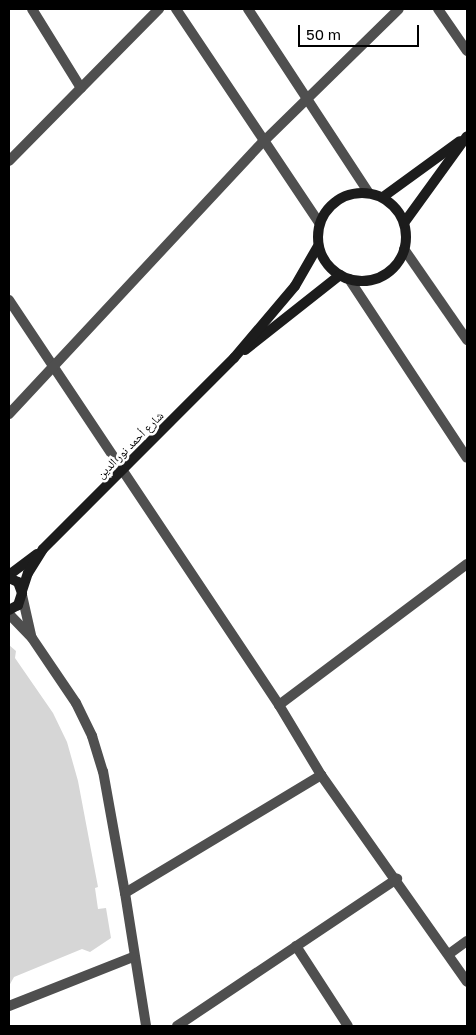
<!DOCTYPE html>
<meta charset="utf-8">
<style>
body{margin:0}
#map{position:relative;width:476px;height:1035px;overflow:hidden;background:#fff;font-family:"Golos Text","Noto Naskh Arabic",sans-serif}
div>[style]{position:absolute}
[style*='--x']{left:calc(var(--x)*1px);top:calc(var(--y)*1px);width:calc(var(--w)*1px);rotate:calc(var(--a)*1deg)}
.green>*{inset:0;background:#d6d6d6}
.street>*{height:10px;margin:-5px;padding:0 5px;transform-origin:5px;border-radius:5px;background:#4f4f4f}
.secondary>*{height:10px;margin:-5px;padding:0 5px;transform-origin:5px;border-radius:5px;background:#1c1c1c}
.secondary>.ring{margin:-5px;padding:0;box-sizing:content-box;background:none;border:10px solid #1c1c1c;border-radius:50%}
span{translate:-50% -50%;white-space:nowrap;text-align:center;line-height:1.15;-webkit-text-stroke:5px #fff;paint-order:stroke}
.street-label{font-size:12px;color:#000}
.frame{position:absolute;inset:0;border:10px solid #000;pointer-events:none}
.scale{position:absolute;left:298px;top:25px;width:121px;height:22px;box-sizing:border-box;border:2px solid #000;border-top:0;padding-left:6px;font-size:15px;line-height:18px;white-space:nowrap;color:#000;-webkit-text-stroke:4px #fff;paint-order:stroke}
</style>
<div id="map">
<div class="green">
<i style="clip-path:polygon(9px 645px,16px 651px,15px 658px,53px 713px,67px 742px,78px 781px,98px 887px,95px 888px,98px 909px,106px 908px,111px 938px,90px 952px,82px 949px,14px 977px,9px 986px)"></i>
</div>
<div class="street">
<i style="--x:32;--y:9;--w:93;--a:58.2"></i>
<i style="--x:176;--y:9;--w:257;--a:56.2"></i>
<i style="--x:248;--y:9;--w:220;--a:56.7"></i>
<i style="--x:438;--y:9;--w:51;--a:55.4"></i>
<i style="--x:9;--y:161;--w:214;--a:-45.4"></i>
<i style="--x:404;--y:249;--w:111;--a:55.3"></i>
<i style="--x:349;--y:279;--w:214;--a:56.6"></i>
<i style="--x:9;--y:300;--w:487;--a:56.3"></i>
<i style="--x:279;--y:705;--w:82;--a:59"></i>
<i style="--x:321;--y:775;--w:253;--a:54.8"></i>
<i style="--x:9;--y:414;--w:372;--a:-47"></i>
<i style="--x:263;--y:142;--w:190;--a:-44.4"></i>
<i style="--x:22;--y:595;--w:41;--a:77.3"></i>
<i style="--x:9;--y:614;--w:33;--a:46"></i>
<i style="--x:32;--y:638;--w:78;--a:55.9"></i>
<i style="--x:76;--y:703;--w:37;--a:64"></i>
<i style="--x:92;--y:736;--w:37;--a:73"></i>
<i style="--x:103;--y:771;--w:124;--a:79.8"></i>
<i style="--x:125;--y:893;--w:135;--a:81"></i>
<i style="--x:279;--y:705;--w:235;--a:-36.9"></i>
<i style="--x:125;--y:893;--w:229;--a:-31"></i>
<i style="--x:296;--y:946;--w:95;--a:57"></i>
<i style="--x:449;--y:954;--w:22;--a:-36"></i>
<i style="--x:9;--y:1006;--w:133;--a:-21.6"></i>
<i style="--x:177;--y:1026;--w:265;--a:-33.8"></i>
</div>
<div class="secondary">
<i class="ring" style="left:318px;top:193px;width:78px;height:78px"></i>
<i style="--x:383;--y:197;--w:95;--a:-36"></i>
<i style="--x:404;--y:223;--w:107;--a:-54.1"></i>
<i style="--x:245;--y:350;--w:121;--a:-38.3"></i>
<i style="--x:9;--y:575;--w:35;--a:-37"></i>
<i style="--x:9;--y:578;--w:10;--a:24"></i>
<i style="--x:18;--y:582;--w:12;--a:70"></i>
<i style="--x:22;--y:593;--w:13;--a:108"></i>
<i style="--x:18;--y:605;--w:10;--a:151"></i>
<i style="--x:22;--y:591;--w:19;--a:-72"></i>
<i style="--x:28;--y:573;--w:28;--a:-58"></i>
<i style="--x:43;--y:549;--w:270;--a:-45"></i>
<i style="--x:234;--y:358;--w:94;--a:-49.7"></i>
<i style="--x:295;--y:286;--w:46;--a:-60.1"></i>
</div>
<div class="street-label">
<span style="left:130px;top:445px;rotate:-45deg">شارع أحمد نور الدين</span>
</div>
<div class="frame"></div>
<div class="scale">50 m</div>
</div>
